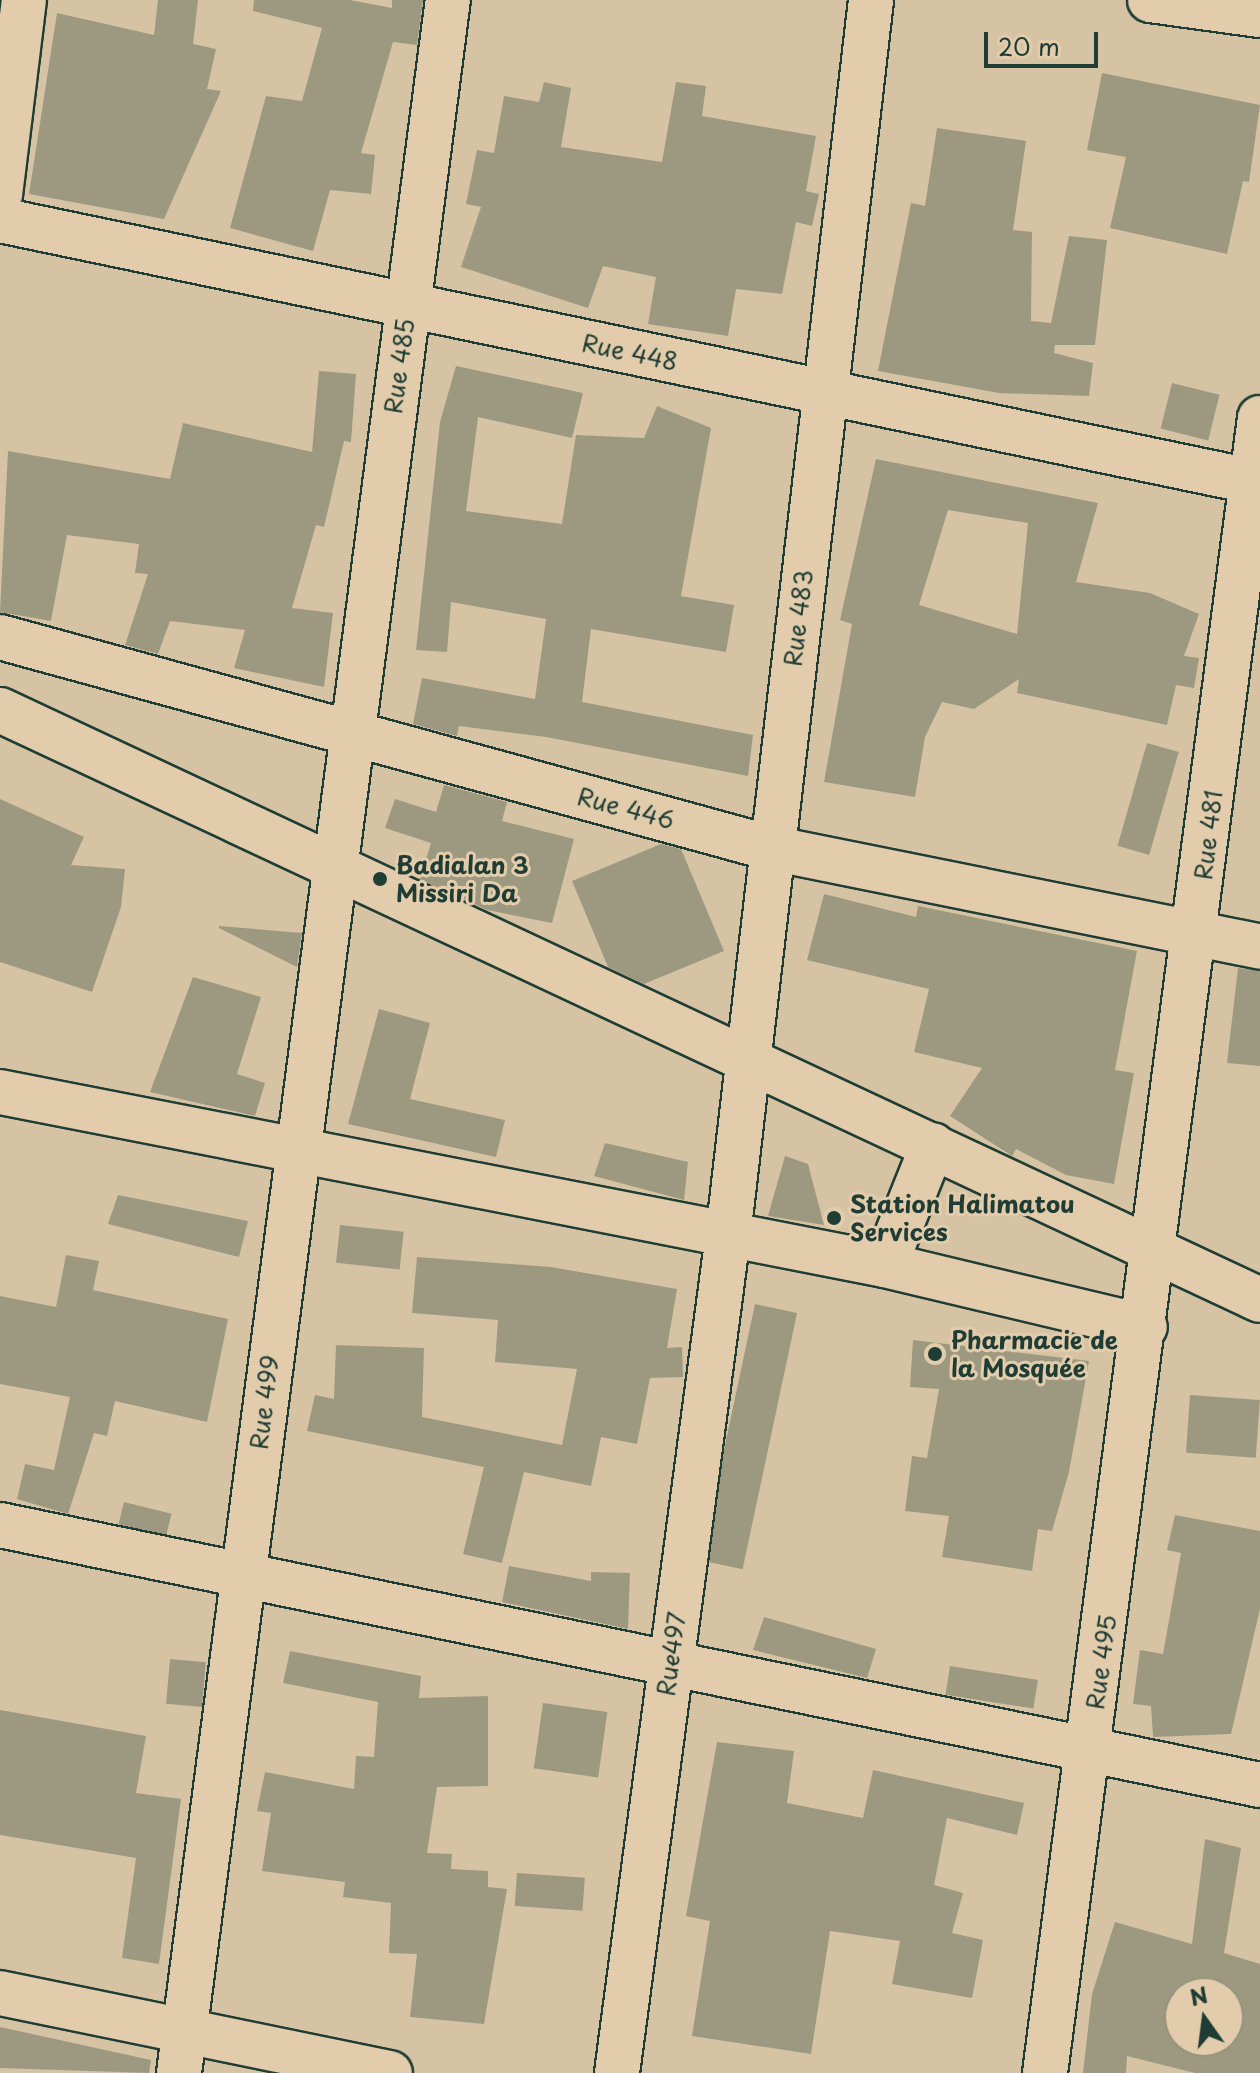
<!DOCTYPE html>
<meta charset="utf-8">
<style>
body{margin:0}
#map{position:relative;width:1260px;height:2073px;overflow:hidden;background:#d6c3a4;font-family:"Playpen Sans",sans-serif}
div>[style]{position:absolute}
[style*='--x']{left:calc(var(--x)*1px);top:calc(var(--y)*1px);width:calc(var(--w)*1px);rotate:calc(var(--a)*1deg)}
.building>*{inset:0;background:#9d9981;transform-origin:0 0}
.roads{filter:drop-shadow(2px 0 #1f3d34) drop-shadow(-2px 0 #1f3d34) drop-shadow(0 2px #1f3d34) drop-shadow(0 -2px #1f3d34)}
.minor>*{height:44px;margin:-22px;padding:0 22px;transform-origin:22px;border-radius:22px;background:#e2ccab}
.major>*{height:44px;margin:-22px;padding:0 22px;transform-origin:22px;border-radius:22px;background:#e2ccab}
.dots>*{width:22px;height:22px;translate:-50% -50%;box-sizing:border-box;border:4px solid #e2ccab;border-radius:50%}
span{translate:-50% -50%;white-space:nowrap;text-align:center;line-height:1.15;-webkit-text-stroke:6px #e2ccab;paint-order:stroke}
.street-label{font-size:24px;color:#1f3d34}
.poi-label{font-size:24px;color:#1f3d34;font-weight:700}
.left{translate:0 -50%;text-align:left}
.north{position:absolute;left:1164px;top:1977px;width:80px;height:80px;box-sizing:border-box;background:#e2ccab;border:2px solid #94937b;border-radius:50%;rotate:346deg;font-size:22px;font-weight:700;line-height:32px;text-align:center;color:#1f3d34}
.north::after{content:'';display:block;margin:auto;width:28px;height:36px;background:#1f3d34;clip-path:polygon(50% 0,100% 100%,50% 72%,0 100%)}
.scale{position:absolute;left:984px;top:32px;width:114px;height:36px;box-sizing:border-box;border:4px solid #1f3d34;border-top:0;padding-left:10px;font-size:24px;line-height:28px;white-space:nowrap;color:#1f3d34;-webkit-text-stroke:6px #e2ccab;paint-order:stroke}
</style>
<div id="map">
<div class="building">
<i style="clip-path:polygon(158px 0,198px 0,193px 44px,216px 49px,207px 89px,221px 91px,164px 219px,29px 194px,57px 13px,154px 35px)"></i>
<i style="clip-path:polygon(254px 0,350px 0,392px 8px,392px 0,423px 0,417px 45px,393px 42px,361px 153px,375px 155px,371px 194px,330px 190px,313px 251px,230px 228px,266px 96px,302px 101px,322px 28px,253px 11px)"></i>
<i style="clip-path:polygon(1102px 73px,1260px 105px,1249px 182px,1243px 181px,1227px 254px,1110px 228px,1126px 157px,1087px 150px)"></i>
<i style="clip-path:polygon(544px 82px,571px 88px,561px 147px,662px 162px,676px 82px,706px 86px,702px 116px,816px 136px,806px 191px,819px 194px,812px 226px,796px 222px,782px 294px,736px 289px,728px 336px,648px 324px,656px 277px,603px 266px,588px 308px,461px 267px,481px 207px,466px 204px,477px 150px,494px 153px,504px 96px,539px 102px)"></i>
<i style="clip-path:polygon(937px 128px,1026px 141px,1013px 230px,1032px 232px,1031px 321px,1051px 323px,1069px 236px,1107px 240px,1095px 345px,1055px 345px,1054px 353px,1093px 363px,1089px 396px,999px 393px,878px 371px,911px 203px,925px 206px)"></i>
<i style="clip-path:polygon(456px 366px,583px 393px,572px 438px,478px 417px,466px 511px,562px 524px,576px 435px,644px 438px,657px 406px,711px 428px,681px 596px,734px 605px,726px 652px,591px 629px,582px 702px,753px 735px,748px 776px,546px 737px,459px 726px,457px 736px,413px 724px,422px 678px,535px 699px,546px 619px,451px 602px,447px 652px,416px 650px,440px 422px)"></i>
<i style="clip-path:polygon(319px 371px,356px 374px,351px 442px,344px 441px,324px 527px,316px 525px,292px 608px,333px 613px,324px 687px,234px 668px,245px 630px,170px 621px,158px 654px,125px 645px,148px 574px,135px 573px,139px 544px,67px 535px,51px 621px,0 612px,8px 451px,170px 479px,183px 423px,312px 452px)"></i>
<i style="left:1172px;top:383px;width:49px;height:47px;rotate:14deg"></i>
<i style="clip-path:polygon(evenodd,876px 459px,1098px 503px,1076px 582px,1150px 593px,1199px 614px,1184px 656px,1199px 658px,1194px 688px,1176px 685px,1167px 725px,1017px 693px,1019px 679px,974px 709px,942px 702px,925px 737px,915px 797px,824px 782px,852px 624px,840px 620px,876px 459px,948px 510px,1028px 523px,1017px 634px,919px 605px,948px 510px)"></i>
<i style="left:1147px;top:743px;width:33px;height:107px;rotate:16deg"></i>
<i style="clip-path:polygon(444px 785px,507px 802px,502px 821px,574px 839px,552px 923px,487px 910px,420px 879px,431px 843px,385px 828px,395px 799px,436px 812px)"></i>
<i style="clip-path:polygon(0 799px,84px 837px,71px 865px,125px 869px,121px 907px,92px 992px,0 962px)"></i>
<i style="clip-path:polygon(661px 844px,681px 849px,724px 951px,644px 984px,608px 967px,572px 881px)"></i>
<i style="clip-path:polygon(824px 894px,916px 917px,918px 906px,1137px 951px,1115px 1070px,1134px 1073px,1114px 1184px,1066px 1175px,1016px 1149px,1012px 1156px,950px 1116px,982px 1068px,914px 1052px,929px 989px,807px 960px)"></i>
<i style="clip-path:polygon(219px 926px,302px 933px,297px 967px,219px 928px)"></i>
<i style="clip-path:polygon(1238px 968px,1260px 971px,1260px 1066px,1227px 1063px)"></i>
<i style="clip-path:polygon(193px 977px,261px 997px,237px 1074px,265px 1083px,255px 1116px,150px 1092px)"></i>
<i style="clip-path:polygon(379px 1009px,430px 1023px,410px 1099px,505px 1120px,496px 1157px,348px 1124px)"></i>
<i style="clip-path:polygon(605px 1143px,688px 1162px,684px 1200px,594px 1176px)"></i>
<i style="clip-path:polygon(785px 1156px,808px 1164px,824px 1225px,768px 1216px)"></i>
<i style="clip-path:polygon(118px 1195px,248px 1221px,239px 1257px,108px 1224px)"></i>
<i style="left:340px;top:1225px;width:64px;height:38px;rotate:6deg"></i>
<i style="clip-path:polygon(66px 1255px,99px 1261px,93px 1290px,228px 1319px,207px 1422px,115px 1401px,107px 1436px,94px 1433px,68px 1514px,17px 1499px,25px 1464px,54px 1470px,70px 1397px,0 1384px,0 1296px,56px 1307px)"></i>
<i style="clip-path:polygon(417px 1257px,551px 1267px,677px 1289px,667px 1348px,682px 1347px,683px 1377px,650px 1378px,637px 1444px,601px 1437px,591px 1486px,524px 1472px,502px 1563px,463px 1554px,484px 1467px,307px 1431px,315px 1395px,334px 1399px,336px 1345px,424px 1348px,422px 1417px,562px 1445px,577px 1369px,495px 1362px,498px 1320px,412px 1313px)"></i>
<i style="left:755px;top:1304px;width:43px;height:262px;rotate:12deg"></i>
<i style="clip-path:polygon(913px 1340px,1089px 1361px,1069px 1472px,1052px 1531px,1038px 1529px,1032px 1571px,942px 1557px,949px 1516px,905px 1511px,912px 1456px,927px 1458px,939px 1389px,910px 1387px)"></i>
<i style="left:1190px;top:1395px;width:70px;height:58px;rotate:4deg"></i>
<i style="left:124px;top:1502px;width:49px;height:23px;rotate:14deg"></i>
<i style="clip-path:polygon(1175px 1515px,1260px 1531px,1260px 1609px,1231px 1734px,1153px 1737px,1151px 1706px,1133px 1704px,1140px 1650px,1163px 1654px,1181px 1553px,1167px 1550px)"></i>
<i style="clip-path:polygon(509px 1566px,591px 1581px,591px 1572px,630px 1573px,628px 1629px,502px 1602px)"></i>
<i style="clip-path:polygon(764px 1617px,876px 1649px,867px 1678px,753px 1650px)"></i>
<i style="clip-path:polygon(290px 1651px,421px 1676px,419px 1698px,488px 1696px,488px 1786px,437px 1787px,427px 1853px,452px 1854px,451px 1869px,488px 1871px,488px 1887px,507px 1889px,484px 2024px,410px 2017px,417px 1954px,389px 1953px,391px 1903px,343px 1897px,345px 1882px,262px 1871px,271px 1813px,257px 1811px,265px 1772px,354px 1789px,356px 1756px,374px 1757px,378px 1702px,283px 1683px)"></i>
<i style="left:170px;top:1659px;width:36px;height:45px;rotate:5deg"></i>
<i style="left:950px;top:1666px;width:89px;height:29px;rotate:9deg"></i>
<i style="left:543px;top:1703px;width:65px;height:66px;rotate:8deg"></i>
<i style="clip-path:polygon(0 1710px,146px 1736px,136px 1793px,181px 1799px,159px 1964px,122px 1958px,136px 1858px,0 1835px)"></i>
<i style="clip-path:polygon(717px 1742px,794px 1751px,787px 1803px,863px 1818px,873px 1770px,1024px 1803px,1017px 1835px,947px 1818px,934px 1885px,963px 1893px,952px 1933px,983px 1940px,972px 1998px,892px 1984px,900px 1941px,830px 1931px,811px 2054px,692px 2036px,710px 1921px,686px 1916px)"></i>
<i style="clip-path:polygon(evenodd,1205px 1839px,1241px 1848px,1224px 1953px,1260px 1964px,1260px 2073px,1195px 2073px,1127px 2056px,1126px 2073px,1083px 2073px,1092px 1994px,1115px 1922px,1192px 1944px,1205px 1839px,1180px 1993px,1228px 1993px,1228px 2041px,1180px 2041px,1180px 1993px)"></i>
<i style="left:517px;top:1873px;width:68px;height:33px;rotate:4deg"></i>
<i style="clip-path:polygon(0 2027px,151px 2060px,149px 2073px,0 2068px)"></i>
</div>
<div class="roads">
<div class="minor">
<i style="--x:0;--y:195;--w:196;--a:-83"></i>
<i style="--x:0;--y:220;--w:1287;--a:11.79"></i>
<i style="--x:0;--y:637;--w:799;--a:15.31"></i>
<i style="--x:771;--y:848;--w:499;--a:11.4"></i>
<i style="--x:0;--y:710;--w:1391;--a:25.09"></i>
<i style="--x:0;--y:1092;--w:902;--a:11.06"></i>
<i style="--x:885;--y:1265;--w:267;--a:13.4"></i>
<i style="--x:885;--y:1265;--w:129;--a:-68.2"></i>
<i style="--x:0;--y:1525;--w:1287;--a:11.66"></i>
<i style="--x:0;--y:1993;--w:398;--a:11.6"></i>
<i style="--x:179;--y:2073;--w:2090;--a:-82.61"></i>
<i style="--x:617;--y:2073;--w:844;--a:-82.45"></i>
<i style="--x:728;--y:1236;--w:1244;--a:-83.4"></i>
<i style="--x:1045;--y:2073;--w:1669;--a:-82.6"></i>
</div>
<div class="major">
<i style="--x:1150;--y:0;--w:111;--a:7.8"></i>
</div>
</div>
<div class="dots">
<i style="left:380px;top:879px;background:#1f3d34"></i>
<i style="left:834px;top:1218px;background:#1f3d34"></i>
<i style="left:935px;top:1354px;background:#1f3d34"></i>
</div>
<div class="street-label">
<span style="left:630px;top:352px;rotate:12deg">Rue 448</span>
<span style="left:399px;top:366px;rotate:-82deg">Rue 485</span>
<span style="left:798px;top:618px;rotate:-83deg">Rue 483</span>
<span style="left:626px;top:808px;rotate:15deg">Rue 446</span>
<span style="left:1208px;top:835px;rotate:-83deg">Rue 481</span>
<span style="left:264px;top:1402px;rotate:-83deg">Rue 499</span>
<span style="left:671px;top:1654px;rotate:-82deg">Rue497</span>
<span style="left:1101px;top:1662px;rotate:-82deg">Rue 495</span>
</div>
<div class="poi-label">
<span class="left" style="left:396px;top:879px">Badialan 3<br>Missiri Da</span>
<span class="left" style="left:850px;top:1218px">Station Halimatou<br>Services</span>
<span class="left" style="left:951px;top:1354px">Pharmacie de<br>la Mosquée</span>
</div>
<div class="north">N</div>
<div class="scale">20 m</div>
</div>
